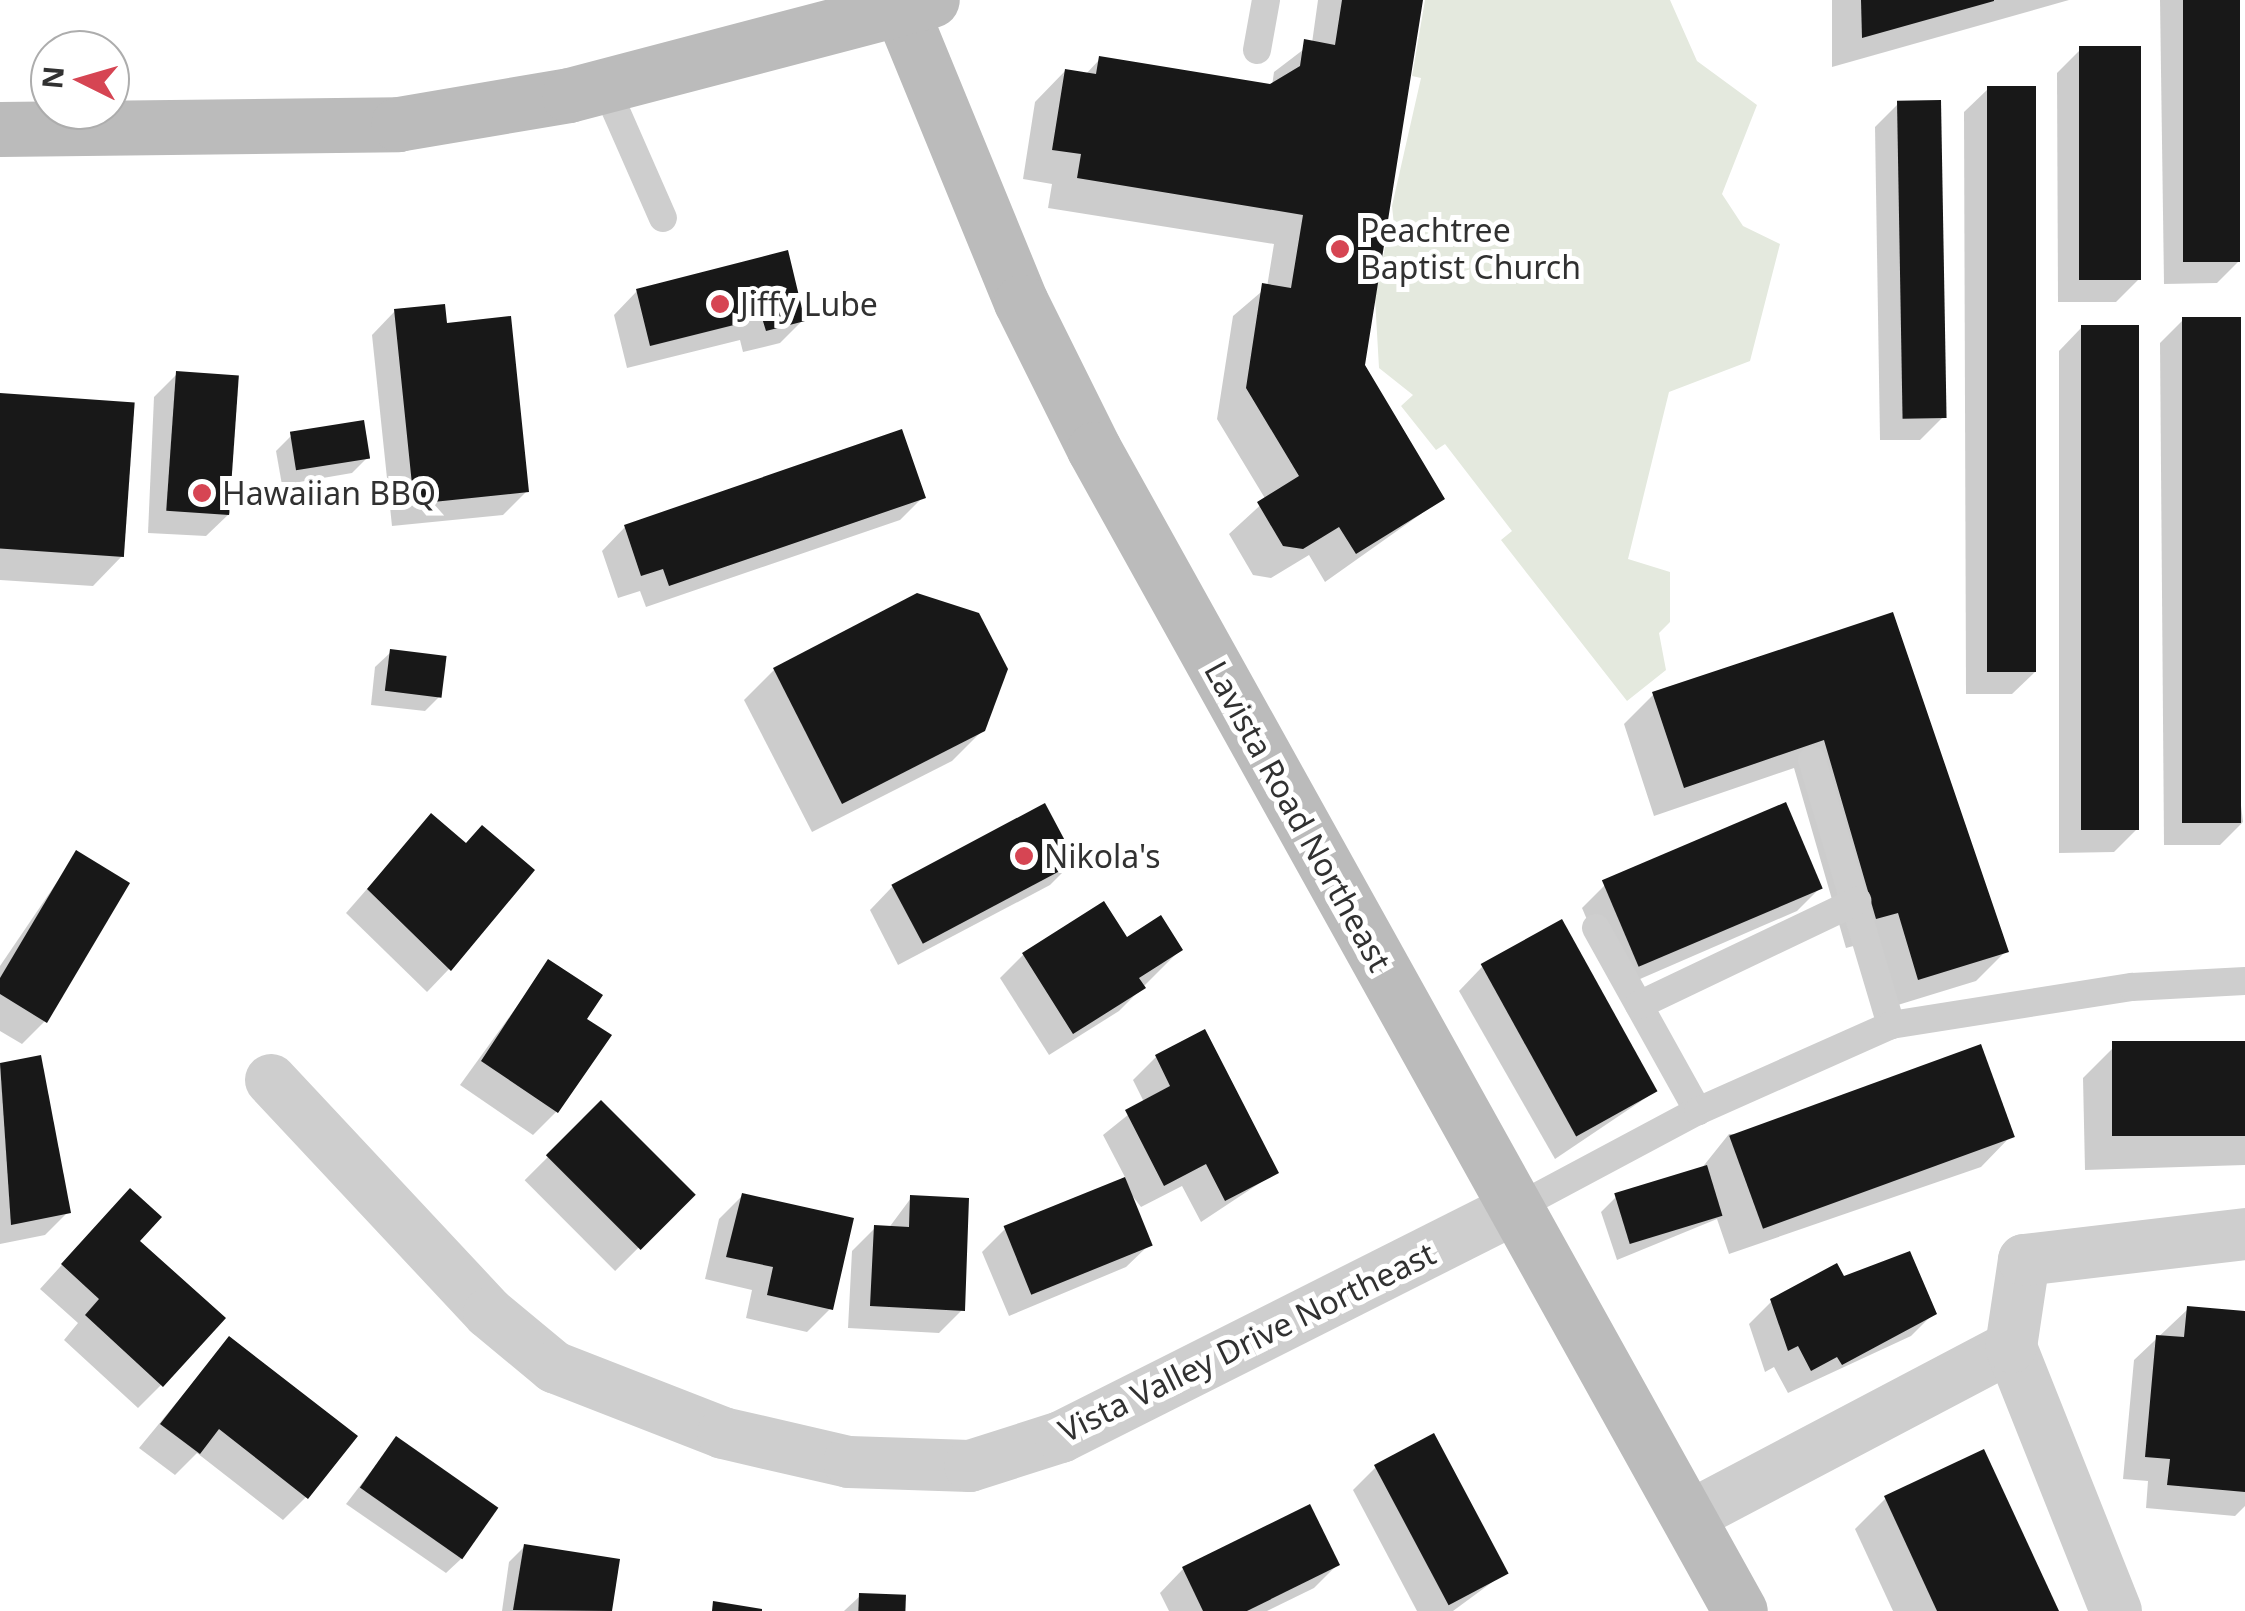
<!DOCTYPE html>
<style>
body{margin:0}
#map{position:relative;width:2245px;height:1611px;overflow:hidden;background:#fff;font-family:"Noto Sans",sans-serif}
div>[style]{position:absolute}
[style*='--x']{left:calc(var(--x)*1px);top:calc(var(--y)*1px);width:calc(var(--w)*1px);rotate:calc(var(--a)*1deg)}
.green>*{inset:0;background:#e4e9de}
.shadow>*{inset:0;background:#0003;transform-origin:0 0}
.building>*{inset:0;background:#181818;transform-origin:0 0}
.lane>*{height:28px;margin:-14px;padding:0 14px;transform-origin:14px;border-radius:14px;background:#cecece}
.street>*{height:52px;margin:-26px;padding:0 26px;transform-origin:26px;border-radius:26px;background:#cecece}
.secondary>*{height:55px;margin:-27.5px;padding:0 27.5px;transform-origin:27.5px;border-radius:27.5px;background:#bbb}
.dots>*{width:28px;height:28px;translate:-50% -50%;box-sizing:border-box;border:5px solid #fff;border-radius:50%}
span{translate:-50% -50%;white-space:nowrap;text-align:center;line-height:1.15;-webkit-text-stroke:10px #fff;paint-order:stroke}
.poi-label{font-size:32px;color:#313131}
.left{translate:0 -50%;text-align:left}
.street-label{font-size:32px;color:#313131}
.north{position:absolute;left:30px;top:30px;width:100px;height:100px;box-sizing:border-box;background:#fff;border:2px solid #adadad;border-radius:50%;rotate:275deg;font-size:28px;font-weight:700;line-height:40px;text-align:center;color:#313131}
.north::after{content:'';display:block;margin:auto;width:35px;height:45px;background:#d64553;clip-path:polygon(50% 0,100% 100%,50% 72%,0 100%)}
</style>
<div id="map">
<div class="green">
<i style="clip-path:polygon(1425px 0,1670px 0,1697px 61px,1757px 105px,1722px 194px,1743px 226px,1780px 244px,1750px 361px,1669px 392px,1628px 559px,1670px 572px,1670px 622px,1659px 633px,1666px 670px,1627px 701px,1501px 540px,1512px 531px,1445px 444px,1436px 450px,1401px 406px,1413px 395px,1379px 368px,1375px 298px,1385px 247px,1396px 244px,1392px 206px,1421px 78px,1412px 76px)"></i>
</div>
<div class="shadow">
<i style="clip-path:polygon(1318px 0,1420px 0,1362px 366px,1442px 499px,1325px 582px,1309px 555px,1271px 578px,1253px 575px,1229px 534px,1266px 500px,1217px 419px,1233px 316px,1267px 287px,1274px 244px,1048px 208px,1052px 184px,1023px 179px,1035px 102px,1065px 71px,1085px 75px,1100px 59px,1272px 86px,1274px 72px,1312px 43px)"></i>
<i style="clip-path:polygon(1832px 0,2069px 0,1832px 67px)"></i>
<i style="clip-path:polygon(2160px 0,2238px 0,2240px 260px,2217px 283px,2164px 284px)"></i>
<i style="clip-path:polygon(2080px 50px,2139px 279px,2116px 302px,2058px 302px,2057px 73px)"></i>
<i style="clip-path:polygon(1988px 89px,2036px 671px,2012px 694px,1966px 694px,1964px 112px)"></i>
<i style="clip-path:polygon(1898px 104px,1943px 417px,1920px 440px,1880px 440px,1875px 127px)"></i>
<i style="clip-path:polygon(637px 291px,803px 320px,780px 343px,743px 352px,740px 340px,627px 368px,614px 315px)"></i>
<i style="clip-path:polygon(395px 311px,445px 326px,526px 492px,503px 515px,392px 526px,372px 335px)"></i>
<i style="clip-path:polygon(2183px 320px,2243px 822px,2220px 845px,2164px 845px,2160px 343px)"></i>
<i style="clip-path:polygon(2082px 327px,2137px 829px,2114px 852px,2059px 853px,2059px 351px)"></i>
<i style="clip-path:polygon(177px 374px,230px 513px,206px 536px,148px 533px,154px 397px)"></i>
<i style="clip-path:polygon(0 396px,123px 555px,93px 586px,0 580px)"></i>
<i style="clip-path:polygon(292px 435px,367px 458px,352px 473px,282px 485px,276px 451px)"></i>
<i style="clip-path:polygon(923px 497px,900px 520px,646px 607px,640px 591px,618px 598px,602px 551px,625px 527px)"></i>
<i style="clip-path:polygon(1891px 615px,2006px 951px,1976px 981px,1888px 1008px,1868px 942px,1846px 948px,1794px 768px,1654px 816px,1624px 724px,1654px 694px)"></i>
<i style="clip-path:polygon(391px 652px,440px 696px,425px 711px,371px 705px,375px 667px)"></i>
<i style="clip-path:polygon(774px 670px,983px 730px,952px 761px,812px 832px,744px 700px)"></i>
<i style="clip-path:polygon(431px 816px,465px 845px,449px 969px,427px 992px,346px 913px)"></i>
<i style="clip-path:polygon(76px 854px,45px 1021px,22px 1044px,0 1031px,0 966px)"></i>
<i style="clip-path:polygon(1073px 862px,1050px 885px,898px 965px,870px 910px,893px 886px)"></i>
<i style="clip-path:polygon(1605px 885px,1820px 888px,1797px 911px,1617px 989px,1582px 908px)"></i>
<i style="clip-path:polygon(1126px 940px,1180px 950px,1119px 1011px,1049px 1055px,1000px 978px,1023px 955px)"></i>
<i style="clip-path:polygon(549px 962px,584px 1020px,556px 1112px,533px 1135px,460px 1085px)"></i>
<i style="clip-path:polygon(1482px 967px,1656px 1091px,1555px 1159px,1459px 991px)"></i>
<i style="clip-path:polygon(2245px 1044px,2245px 1165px,2085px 1170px,2083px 1078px,2113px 1048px)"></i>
<i style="clip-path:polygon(1156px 1057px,1275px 1173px,1201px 1222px,1182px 1186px,1141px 1207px,1127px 1189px,1150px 1244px,1126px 1267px,1009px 1316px,982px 1252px,1005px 1229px,1126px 1179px,1103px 1135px,1144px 1102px,1133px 1080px)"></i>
<i style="clip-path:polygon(39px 1058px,68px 1212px,45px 1235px,0 1244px,0 1065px)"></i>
<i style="left:601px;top:1104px;width:128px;height:108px;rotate:45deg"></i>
<i style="clip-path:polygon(1729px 1134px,2011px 1136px,1981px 1167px,1729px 1254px,1717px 1219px,1617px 1260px,1601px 1212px,1616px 1197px,1701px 1169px)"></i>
<i style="clip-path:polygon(742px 1196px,830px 1309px,807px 1332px,746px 1318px,752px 1290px,705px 1279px,719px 1219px)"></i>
<i style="clip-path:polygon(911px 1198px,962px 1310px,939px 1333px,848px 1328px,852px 1251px,875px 1228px,888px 1229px)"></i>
<i style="clip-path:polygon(108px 1214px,137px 1241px,161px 1385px,138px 1408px,64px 1340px,78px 1323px,40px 1289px)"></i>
<i style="clip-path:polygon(1843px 1279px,1934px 1313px,1911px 1336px,1788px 1393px,1774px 1367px,1765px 1372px,1749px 1324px,1772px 1301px)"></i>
<i style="clip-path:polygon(2188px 1309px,2245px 1314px,2245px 1506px,2235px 1516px,2146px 1508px,2148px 1481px,2123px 1479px,2134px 1360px)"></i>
<i style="clip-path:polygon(229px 1339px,306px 1497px,283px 1520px,197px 1453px,175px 1475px,139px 1448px)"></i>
<i style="clip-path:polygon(396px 1439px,462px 1558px,446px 1573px,346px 1504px)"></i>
<i style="clip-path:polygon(1376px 1467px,1506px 1572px,1453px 1611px,1417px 1611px,1353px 1490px)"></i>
<i style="clip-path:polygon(1885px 1499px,2056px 1611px,1893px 1611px,1855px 1529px)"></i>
<i style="clip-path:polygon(1309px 1507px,1337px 1565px,1314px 1588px,1267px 1611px,1169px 1611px,1160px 1593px,1183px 1569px)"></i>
<i style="clip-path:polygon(524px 1547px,617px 1561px,609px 1611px,502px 1611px,509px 1562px)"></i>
<i style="clip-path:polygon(860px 1596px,903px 1611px,844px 1611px)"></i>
</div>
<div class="building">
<i style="clip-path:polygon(1342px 0,1423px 0,1365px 365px,1445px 499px,1356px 554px,1339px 527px,1303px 549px,1283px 546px,1257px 502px,1299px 476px,1246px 388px,1262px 283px,1291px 288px,1303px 215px,1077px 178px,1081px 154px,1052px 150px,1065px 69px,1096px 74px,1099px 56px,1270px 84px,1300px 66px,1304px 39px,1335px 45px)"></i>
<i style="clip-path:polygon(1861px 0,1994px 0,1994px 1px,1862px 38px)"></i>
<i style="left:2183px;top:0;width:57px;height:262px"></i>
<i style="left:2141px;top:46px;width:234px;height:62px;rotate:90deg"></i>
<i style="left:1987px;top:86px;width:49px;height:586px"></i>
<i style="left:1941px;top:100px;width:318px;height:44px;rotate:89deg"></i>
<i style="clip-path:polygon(788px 250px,805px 321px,766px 331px,762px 318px,650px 346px,636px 289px)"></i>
<i style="clip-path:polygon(445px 304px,447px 323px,511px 316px,529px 492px,414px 504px,394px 309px)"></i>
<i style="left:2241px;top:317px;width:506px;height:59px;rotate:90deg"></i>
<i style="left:2081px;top:325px;width:58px;height:505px"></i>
<i style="left:176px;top:371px;width:63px;height:140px;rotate:4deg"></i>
<i style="left:0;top:393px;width:135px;height:155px;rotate:4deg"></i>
<i style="left:364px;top:420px;width:39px;height:75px;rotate:81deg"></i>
<i style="clip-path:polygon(902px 429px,926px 498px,669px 586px,663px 569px,641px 576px,624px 525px)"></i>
<i style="clip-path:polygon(917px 593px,979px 613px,1008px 669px,985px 731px,842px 804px,773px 668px)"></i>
<i style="clip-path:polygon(1893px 612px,2009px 952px,1918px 980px,1898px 913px,1876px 919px,1824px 740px,1684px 788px,1652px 692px)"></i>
<i style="left:390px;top:649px;width:57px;height:42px;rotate:7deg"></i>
<i style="left:1786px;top:802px;width:94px;height:200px;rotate:67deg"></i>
<i style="left:1045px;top:803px;width:67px;height:174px;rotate:62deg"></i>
<i style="clip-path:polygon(431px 813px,466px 843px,482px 825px,535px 870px,451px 971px,367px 889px)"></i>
<i style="clip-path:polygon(76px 850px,130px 883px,47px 1023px,0 994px,0 978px)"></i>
<i style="clip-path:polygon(1104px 901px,1127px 937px,1161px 915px,1183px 950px,1139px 978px,1146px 988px,1073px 1034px,1022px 953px)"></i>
<i style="left:1562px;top:919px;width:197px;height:93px;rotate:61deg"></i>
<i style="clip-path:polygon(548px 959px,603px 995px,587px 1019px,612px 1035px,558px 1113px,481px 1061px)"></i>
<i style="clip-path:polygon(1205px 1029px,1279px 1173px,1225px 1201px,1206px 1164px,1164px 1186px,1125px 1110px,1170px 1086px,1155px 1055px)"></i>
<i style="left:2245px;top:1041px;width:95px;height:133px;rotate:90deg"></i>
<i style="left:1981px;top:1044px;width:99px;height:268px;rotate:70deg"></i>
<i style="clip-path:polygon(41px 1055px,71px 1213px,11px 1225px,0 1063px)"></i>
<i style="left:601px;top:1100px;width:134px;height:78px;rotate:45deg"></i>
<i style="left:1707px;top:1165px;width:53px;height:97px;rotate:73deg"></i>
<i style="left:1125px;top:1177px;width:74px;height:131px;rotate:68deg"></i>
<i style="clip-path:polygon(130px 1188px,162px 1217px,140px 1241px,226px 1318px,163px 1387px,85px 1315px,99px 1299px,61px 1264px)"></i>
<i style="clip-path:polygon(742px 1193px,854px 1218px,833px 1310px,767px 1295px,773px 1267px,726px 1257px)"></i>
<i style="clip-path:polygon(910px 1195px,969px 1198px,965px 1311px,870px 1306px,874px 1225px,909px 1227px)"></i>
<i style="clip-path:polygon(1910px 1251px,1937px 1314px,1842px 1365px,1837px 1357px,1811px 1371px,1798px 1346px,1788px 1351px,1770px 1299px,1837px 1263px,1844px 1276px)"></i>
<i style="clip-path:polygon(2187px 1306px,2245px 1311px,2245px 1492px,2167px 1485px,2170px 1459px,2145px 1457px,2156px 1335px,2184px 1337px)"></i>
<i style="clip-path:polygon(229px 1336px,358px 1436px,308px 1499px,219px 1429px,200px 1454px,160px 1424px)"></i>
<i style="left:1434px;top:1433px;width:159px;height:68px;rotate:62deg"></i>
<i style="left:396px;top:1436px;width:125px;height:63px;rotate:35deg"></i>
<i style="clip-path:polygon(1984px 1449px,2059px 1611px,1937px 1611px,1884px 1496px)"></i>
<i style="clip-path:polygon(1310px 1504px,1340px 1565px,1247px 1611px,1203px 1611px,1182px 1567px)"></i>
<i style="clip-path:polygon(524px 1544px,620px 1559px,612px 1611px,513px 1610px)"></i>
<i style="left:859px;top:1593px;width:47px;height:18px;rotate:2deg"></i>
<i style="clip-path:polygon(713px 1601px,762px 1609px,762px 1611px,712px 1611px)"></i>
</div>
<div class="lane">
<i style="--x:1257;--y:50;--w:51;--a:-79.8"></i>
<i style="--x:605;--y:86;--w:144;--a:66.3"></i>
<i style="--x:1812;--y:760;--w:277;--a:73.4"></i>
<i style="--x:1596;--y:928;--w:210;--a:60.9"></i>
<i style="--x:1639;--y:1005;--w:242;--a:-25.5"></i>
<i style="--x:1516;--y:1208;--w:206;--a:-28.1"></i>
<i style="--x:1698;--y:1111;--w:211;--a:-24"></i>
<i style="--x:1891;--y:1025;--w:244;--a:-9"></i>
<i style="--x:2132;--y:987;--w:113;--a:-3"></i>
</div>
<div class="street">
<i style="--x:271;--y:1080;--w:319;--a:46.9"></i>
<i style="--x:489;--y:1313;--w:85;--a:39.7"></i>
<i style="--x:554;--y:1367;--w:181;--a:21.3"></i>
<i style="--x:723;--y:1433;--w:129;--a:13"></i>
<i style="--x:849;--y:1462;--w:121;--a:1.9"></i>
<i style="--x:970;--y:1466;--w:96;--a:-17.7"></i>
<i style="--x:1061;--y:1437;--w:509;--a:-26.72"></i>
<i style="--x:1692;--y:1515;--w:361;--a:-27.8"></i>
<i style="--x:2116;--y:1611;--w:284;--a:-111.7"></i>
<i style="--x:2011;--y:1347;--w:88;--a:-81.5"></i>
<i style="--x:2024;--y:1260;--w:223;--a:-6.7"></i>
</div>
<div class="secondary">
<i style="--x:897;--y:0;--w:326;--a:67.7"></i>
<i style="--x:1021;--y:302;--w:164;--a:63.6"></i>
<i style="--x:1094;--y:449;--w:1329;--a:60.93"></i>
<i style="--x:0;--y:129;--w:398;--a:-0.7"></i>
<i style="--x:398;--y:124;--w:173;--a:-9.6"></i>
<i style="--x:569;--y:95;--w:375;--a:-14.7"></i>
</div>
<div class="dots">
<i style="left:1340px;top:249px;background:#d64553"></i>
<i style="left:720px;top:304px;background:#d64553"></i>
<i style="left:202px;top:493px;background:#d64553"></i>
<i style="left:1024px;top:856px;background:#d64553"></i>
</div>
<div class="poi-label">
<span class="left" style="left:1360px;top:249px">Peachtree<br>Baptist Church</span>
<span class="left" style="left:740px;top:304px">Jiffy Lube</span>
<span class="left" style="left:222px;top:493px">Hawaiian BBQ</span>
<span class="left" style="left:1044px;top:856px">Nikola's</span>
</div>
<div class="street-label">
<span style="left:1298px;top:816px;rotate:61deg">Lavista Road Northeast</span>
<span style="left:1247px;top:1342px;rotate:-26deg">Vista Valley Drive Northeast</span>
</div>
<div class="north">N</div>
</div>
